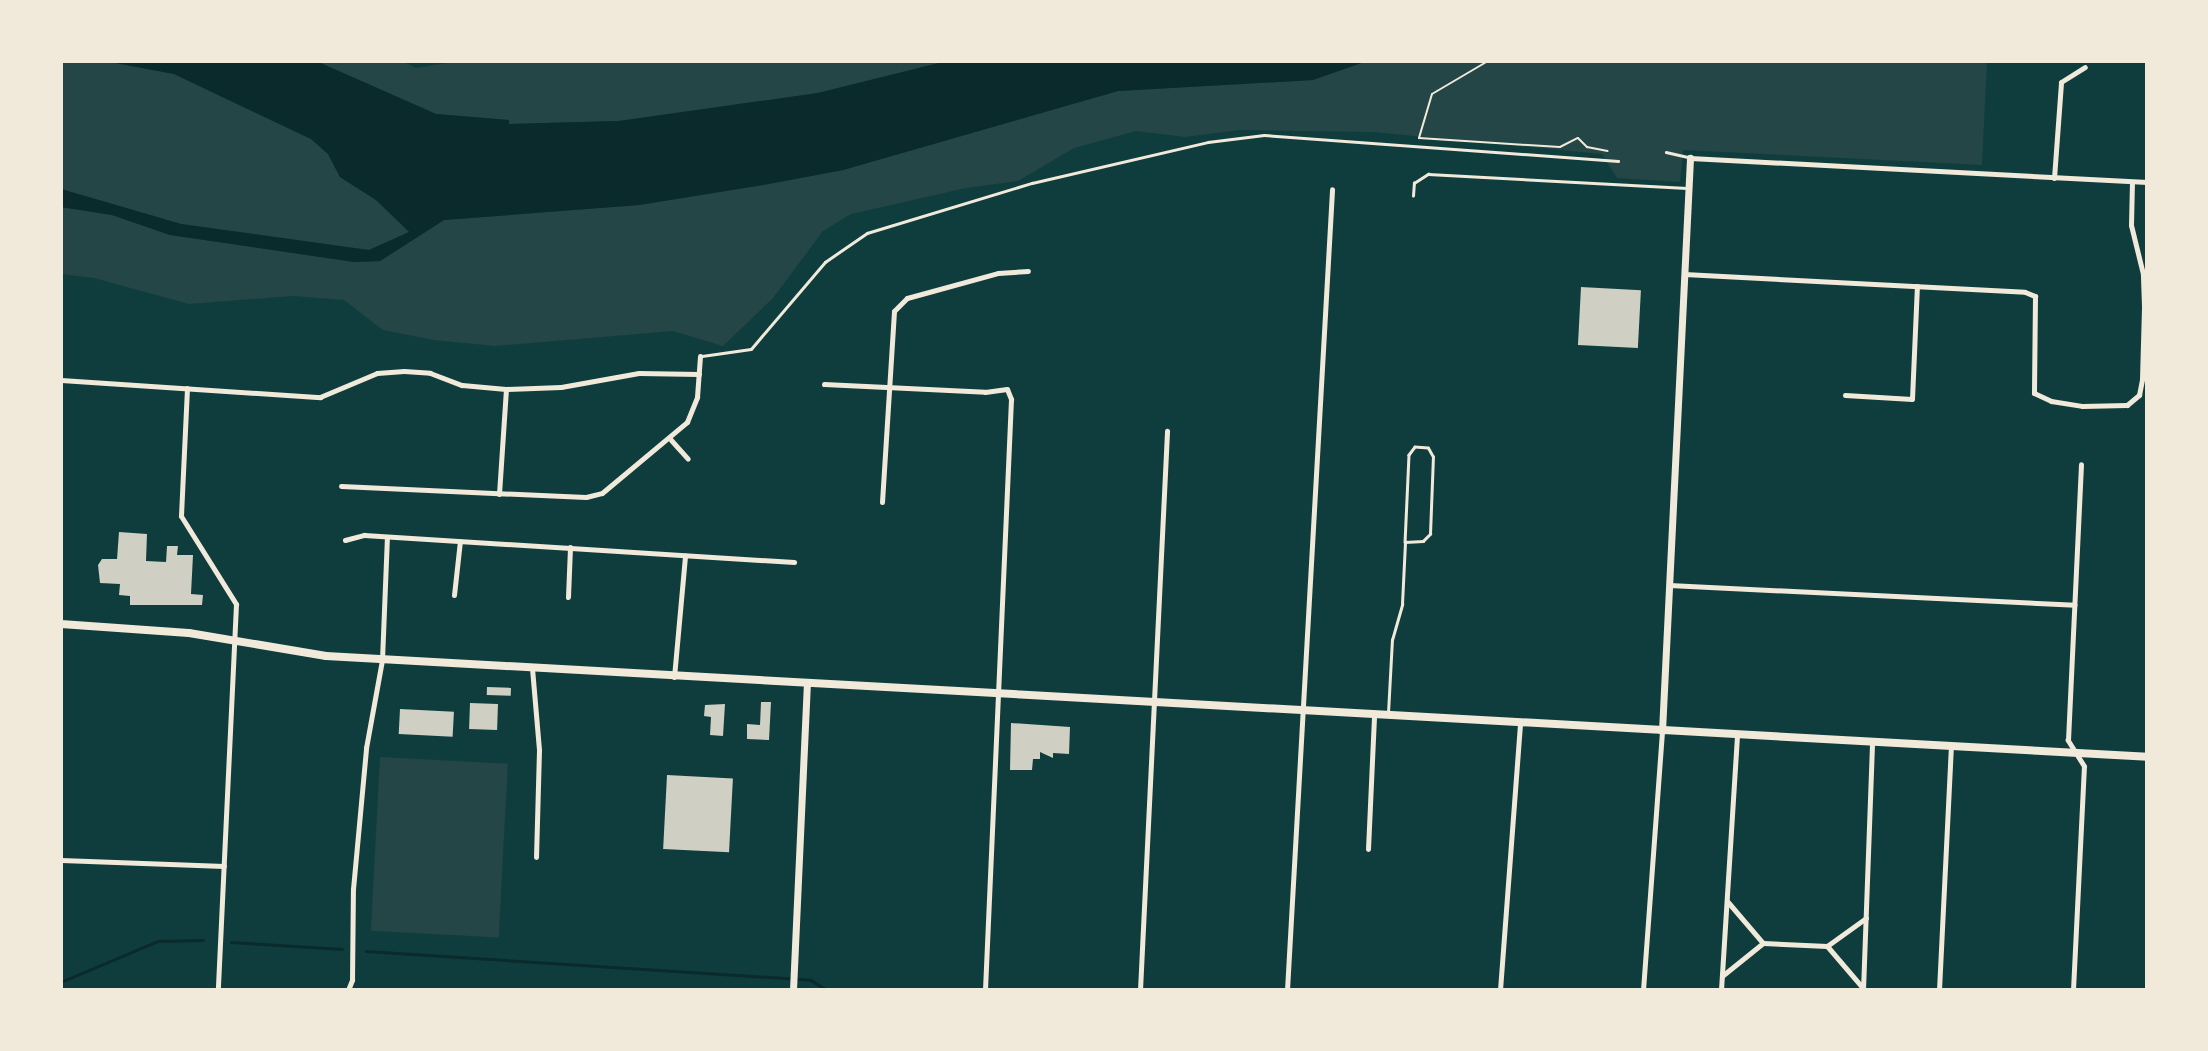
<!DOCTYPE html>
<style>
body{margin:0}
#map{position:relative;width:2208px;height:1051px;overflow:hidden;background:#0f3d3e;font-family:"Open Sans",sans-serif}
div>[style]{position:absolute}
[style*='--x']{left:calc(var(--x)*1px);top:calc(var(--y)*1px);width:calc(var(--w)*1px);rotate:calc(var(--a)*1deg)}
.green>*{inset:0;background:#244646;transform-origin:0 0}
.water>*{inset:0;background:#0a2a2b}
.stream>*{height:2.5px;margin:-1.25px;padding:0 1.25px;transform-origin:1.25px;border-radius:1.25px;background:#0a2a2b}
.building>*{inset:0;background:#cfcfc3;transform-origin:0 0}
.path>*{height:2px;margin:-1px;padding:0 1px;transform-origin:1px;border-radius:1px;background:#f1e9da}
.service>*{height:2.5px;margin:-1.25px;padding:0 1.25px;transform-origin:1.25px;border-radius:1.25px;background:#f1e9da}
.minor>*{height:5px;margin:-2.5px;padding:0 2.5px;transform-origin:2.5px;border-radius:2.5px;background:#f1e9da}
.tertiary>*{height:7px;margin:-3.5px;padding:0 3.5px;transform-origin:3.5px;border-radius:3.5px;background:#f1e9da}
.secondary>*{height:8px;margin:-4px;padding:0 4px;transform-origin:4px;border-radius:4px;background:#f1e9da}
span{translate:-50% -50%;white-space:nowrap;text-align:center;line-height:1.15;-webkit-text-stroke:5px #f1e9da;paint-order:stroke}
.frame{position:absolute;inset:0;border:63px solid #f1e9da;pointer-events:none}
</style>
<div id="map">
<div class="green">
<i style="clip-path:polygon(61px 61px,105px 61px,174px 74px,311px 139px,328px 154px,340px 177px,376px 200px,410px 232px,369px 250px,318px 244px,181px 224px,61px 189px)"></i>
<i style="clip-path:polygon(316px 61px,402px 61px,416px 68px,460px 61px,947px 61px,818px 93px,619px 121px,509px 124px,508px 120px,436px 114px)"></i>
<i style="clip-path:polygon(1367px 61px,1987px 61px,1982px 165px,1683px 150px,1680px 182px,1617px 178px,1602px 154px,1373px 132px,1239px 130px,1185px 137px,1136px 131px,1074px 148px,1018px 181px,966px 188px,851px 214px,823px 231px,773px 298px,723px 346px,673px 331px,495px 346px,434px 340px,383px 330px,344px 300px,293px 296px,189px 304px,94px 278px,61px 274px,61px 207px,112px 215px,170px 235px,354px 262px,380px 261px,444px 220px,639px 205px,763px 185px,843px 170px,1118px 91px,1313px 80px)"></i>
<i style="left:380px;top:757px;width:128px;height:174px;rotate:3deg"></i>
</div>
<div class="water">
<i style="clip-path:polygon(105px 61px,316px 61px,436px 114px,509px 120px,509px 124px,619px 121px,818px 93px,947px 61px,1367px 61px,1313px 80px,1118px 91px,843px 170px,763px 185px,639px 205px,444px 220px,380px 261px,354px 262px,170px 235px,112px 215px,61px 207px,61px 189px,181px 224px,369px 250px,409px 232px,376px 200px,340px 177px,328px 154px,311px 139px,174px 74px)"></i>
</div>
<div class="stream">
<i style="--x:231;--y:942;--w:111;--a:3.6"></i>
<i style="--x:366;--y:951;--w:446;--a:3.7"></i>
<i style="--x:811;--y:980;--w:19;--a:32"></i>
<i style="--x:61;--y:982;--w:105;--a:-22.9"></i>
<i style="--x:158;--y:941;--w:45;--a:-1.3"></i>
</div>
<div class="building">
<i style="left:1581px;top:287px;width:60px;height:58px;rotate:3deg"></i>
<i style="clip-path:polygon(119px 532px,147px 534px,146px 561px,166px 562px,167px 546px,178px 546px,177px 555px,193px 555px,191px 594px,203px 595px,202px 605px,130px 605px,130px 596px,119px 595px,120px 584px,100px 583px,98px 565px,102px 559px,117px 559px)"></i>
<i style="left:487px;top:687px;width:24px;height:8px;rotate:2deg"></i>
<i style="clip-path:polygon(761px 702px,771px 702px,769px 740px,747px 739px,747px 724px,760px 725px)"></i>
<i style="left:470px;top:703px;width:28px;height:26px;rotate:2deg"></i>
<i style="clip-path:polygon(725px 704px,723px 736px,710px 735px,711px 717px,704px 716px,705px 705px)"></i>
<i style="left:400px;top:709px;width:54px;height:25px;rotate:3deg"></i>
<i style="clip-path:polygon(1011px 723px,1070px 727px,1069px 754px,1053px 753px,1053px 758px,1040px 752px,1040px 759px,1033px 759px,1032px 770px,1010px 770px)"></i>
<i style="left:667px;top:775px;width:66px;height:74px;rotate:3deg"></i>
</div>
<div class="path">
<i style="--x:1488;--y:61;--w:65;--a:149.5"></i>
<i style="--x:1432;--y:94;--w:46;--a:106.5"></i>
<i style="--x:1419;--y:138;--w:141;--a:3.7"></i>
<i style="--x:1560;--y:147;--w:20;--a:-27"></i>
<i style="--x:1578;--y:138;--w:13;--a:45"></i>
<i style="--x:1587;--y:147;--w:21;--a:11"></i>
</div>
<div class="service">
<i style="--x:1666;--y:152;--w:22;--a:13"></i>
<i style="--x:1413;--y:196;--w:13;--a:-86"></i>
<i style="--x:1414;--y:183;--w:17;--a:-33"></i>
<i style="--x:1428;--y:174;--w:259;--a:3.1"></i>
<i style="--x:702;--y:356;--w:49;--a:-8.1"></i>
<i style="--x:751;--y:349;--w:114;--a:-49.6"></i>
<i style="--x:825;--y:262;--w:51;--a:-34.6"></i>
<i style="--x:867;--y:233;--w:172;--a:-16.9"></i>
<i style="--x:1032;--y:183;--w:181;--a:-13.1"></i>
<i style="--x:1208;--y:142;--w:56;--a:-7.1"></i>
<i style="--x:1264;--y:135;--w:355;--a:4.2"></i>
<i style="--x:1388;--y:713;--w:73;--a:-86.9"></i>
<i style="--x:1392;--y:640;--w:37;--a:-74"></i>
<i style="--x:1402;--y:604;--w:62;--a:-87.2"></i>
<i style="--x:1405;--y:542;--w:18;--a:-3"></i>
<i style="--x:1423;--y:541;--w:10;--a:-45"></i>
<i style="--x:1430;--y:534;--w:77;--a:-87.8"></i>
<i style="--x:1433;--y:457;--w:10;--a:-119"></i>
<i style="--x:1428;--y:448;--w:13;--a:-176"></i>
<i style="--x:1415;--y:447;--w:10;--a:127"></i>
<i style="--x:1409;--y:455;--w:87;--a:92.6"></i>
</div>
<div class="minor">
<i style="--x:1690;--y:158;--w:458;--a:3"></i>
<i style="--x:2054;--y:178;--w:96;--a:-85.8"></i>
<i style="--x:2061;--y:82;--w:28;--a:-32"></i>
<i style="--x:1684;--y:274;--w:341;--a:3"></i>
<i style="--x:2025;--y:292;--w:11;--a:22"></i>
<i style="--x:2035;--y:296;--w:97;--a:90.6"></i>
<i style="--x:2034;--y:393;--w:19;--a:25"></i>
<i style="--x:2051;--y:401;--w:31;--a:9"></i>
<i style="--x:2082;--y:406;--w:45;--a:-1.3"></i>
<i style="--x:2127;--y:405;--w:16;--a:-40"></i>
<i style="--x:2139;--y:395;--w:16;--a:-79"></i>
<i style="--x:2142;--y:379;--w:73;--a:-88.4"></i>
<i style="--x:2144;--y:306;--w:32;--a:-92"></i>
<i style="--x:2143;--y:274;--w:50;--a:-103.8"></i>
<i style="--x:2131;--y:225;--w:43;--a:-88.7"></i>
<i style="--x:61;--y:380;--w:260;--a:3.8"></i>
<i style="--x:320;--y:397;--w:62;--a:-22.8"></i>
<i style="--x:377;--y:373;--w:27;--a:-4"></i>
<i style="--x:404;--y:371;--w:26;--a:4"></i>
<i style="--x:430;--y:373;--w:34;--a:21"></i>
<i style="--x:462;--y:385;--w:44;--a:5.2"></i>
<i style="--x:506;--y:389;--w:55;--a:-2.1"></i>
<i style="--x:561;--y:387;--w:79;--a:-10.2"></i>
<i style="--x:639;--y:373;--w:60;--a:1"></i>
<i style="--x:824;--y:384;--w:161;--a:2.8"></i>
<i style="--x:985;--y:392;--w:22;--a:-8"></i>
<i style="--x:1007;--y:389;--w:11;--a:68"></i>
<i style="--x:1011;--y:399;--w:592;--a:92.52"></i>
<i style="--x:187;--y:388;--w:128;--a:92.7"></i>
<i style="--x:181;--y:516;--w:104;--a:58"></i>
<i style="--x:236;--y:604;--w:386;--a:92.7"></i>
<i style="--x:1845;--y:395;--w:67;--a:3.4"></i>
<i style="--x:1912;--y:399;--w:113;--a:-87.5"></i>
<i style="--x:671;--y:440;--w:25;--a:48"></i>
<i style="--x:341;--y:486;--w:245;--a:2.6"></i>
<i style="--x:586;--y:497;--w:16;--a:-14"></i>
<i style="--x:602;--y:493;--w:111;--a:-39.9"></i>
<i style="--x:687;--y:422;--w:27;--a:-68"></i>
<i style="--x:697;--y:397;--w:41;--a:-85.8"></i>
<i style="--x:499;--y:494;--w:105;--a:-86.2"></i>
<i style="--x:882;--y:502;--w:191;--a:-86.4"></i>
<i style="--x:894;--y:311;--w:18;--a:-45"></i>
<i style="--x:907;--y:298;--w:94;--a:-15.4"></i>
<i style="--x:998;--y:273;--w:30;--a:-4"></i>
<i style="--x:345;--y:540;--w:20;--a:-15"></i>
<i style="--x:364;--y:535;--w:431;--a:3.6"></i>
<i style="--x:1669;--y:585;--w:406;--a:2.8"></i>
<i style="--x:454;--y:595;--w:54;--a:-83.7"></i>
<i style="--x:568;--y:597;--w:50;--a:-87.7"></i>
<i style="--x:532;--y:668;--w:82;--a:85.1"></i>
<i style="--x:539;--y:750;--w:107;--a:91.6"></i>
<i style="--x:674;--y:677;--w:122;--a:-84.8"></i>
<i style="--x:1368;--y:849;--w:134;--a:-87.4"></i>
<i style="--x:61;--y:860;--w:163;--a:2.1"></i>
<i style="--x:1727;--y:901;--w:55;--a:49.4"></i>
<i style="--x:1763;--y:943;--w:64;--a:2.7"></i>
<i style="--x:1827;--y:946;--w:48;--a:-35.7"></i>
<i style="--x:1827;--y:946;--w:55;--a:49.4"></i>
<i style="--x:1722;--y:976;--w:53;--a:-38.8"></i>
<i style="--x:348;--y:990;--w:11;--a:-68"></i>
<i style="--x:352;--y:980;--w:91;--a:-89.4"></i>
<i style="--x:353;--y:889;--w:142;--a:-84.7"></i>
<i style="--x:366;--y:748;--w:89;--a:-79.7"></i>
<i style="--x:382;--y:660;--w:122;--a:-87.7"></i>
<i style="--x:1140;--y:990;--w:560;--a:-87.23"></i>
<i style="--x:1287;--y:990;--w:802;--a:-86.78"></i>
<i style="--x:1500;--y:990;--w:267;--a:-85.7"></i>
<i style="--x:1643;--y:990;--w:260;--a:-85.8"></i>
<i style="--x:1721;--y:990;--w:256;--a:-86.4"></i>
<i style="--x:1863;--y:990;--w:249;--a:-87.9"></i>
<i style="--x:1939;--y:990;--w:244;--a:-87.2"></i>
<i style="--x:2073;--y:990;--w:224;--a:-87.2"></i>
<i style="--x:2084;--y:766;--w:31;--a:-122"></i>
<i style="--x:2068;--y:740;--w:276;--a:-87.3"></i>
</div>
<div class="tertiary">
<i style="--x:1662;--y:731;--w:574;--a:-87.2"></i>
<i style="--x:793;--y:990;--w:306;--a:-87.4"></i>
</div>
<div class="secondary">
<i style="--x:61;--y:624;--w:128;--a:4"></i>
<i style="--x:189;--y:633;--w:139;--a:9.5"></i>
<i style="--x:326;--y:656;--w:1824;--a:3.17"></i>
</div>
<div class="frame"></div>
</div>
